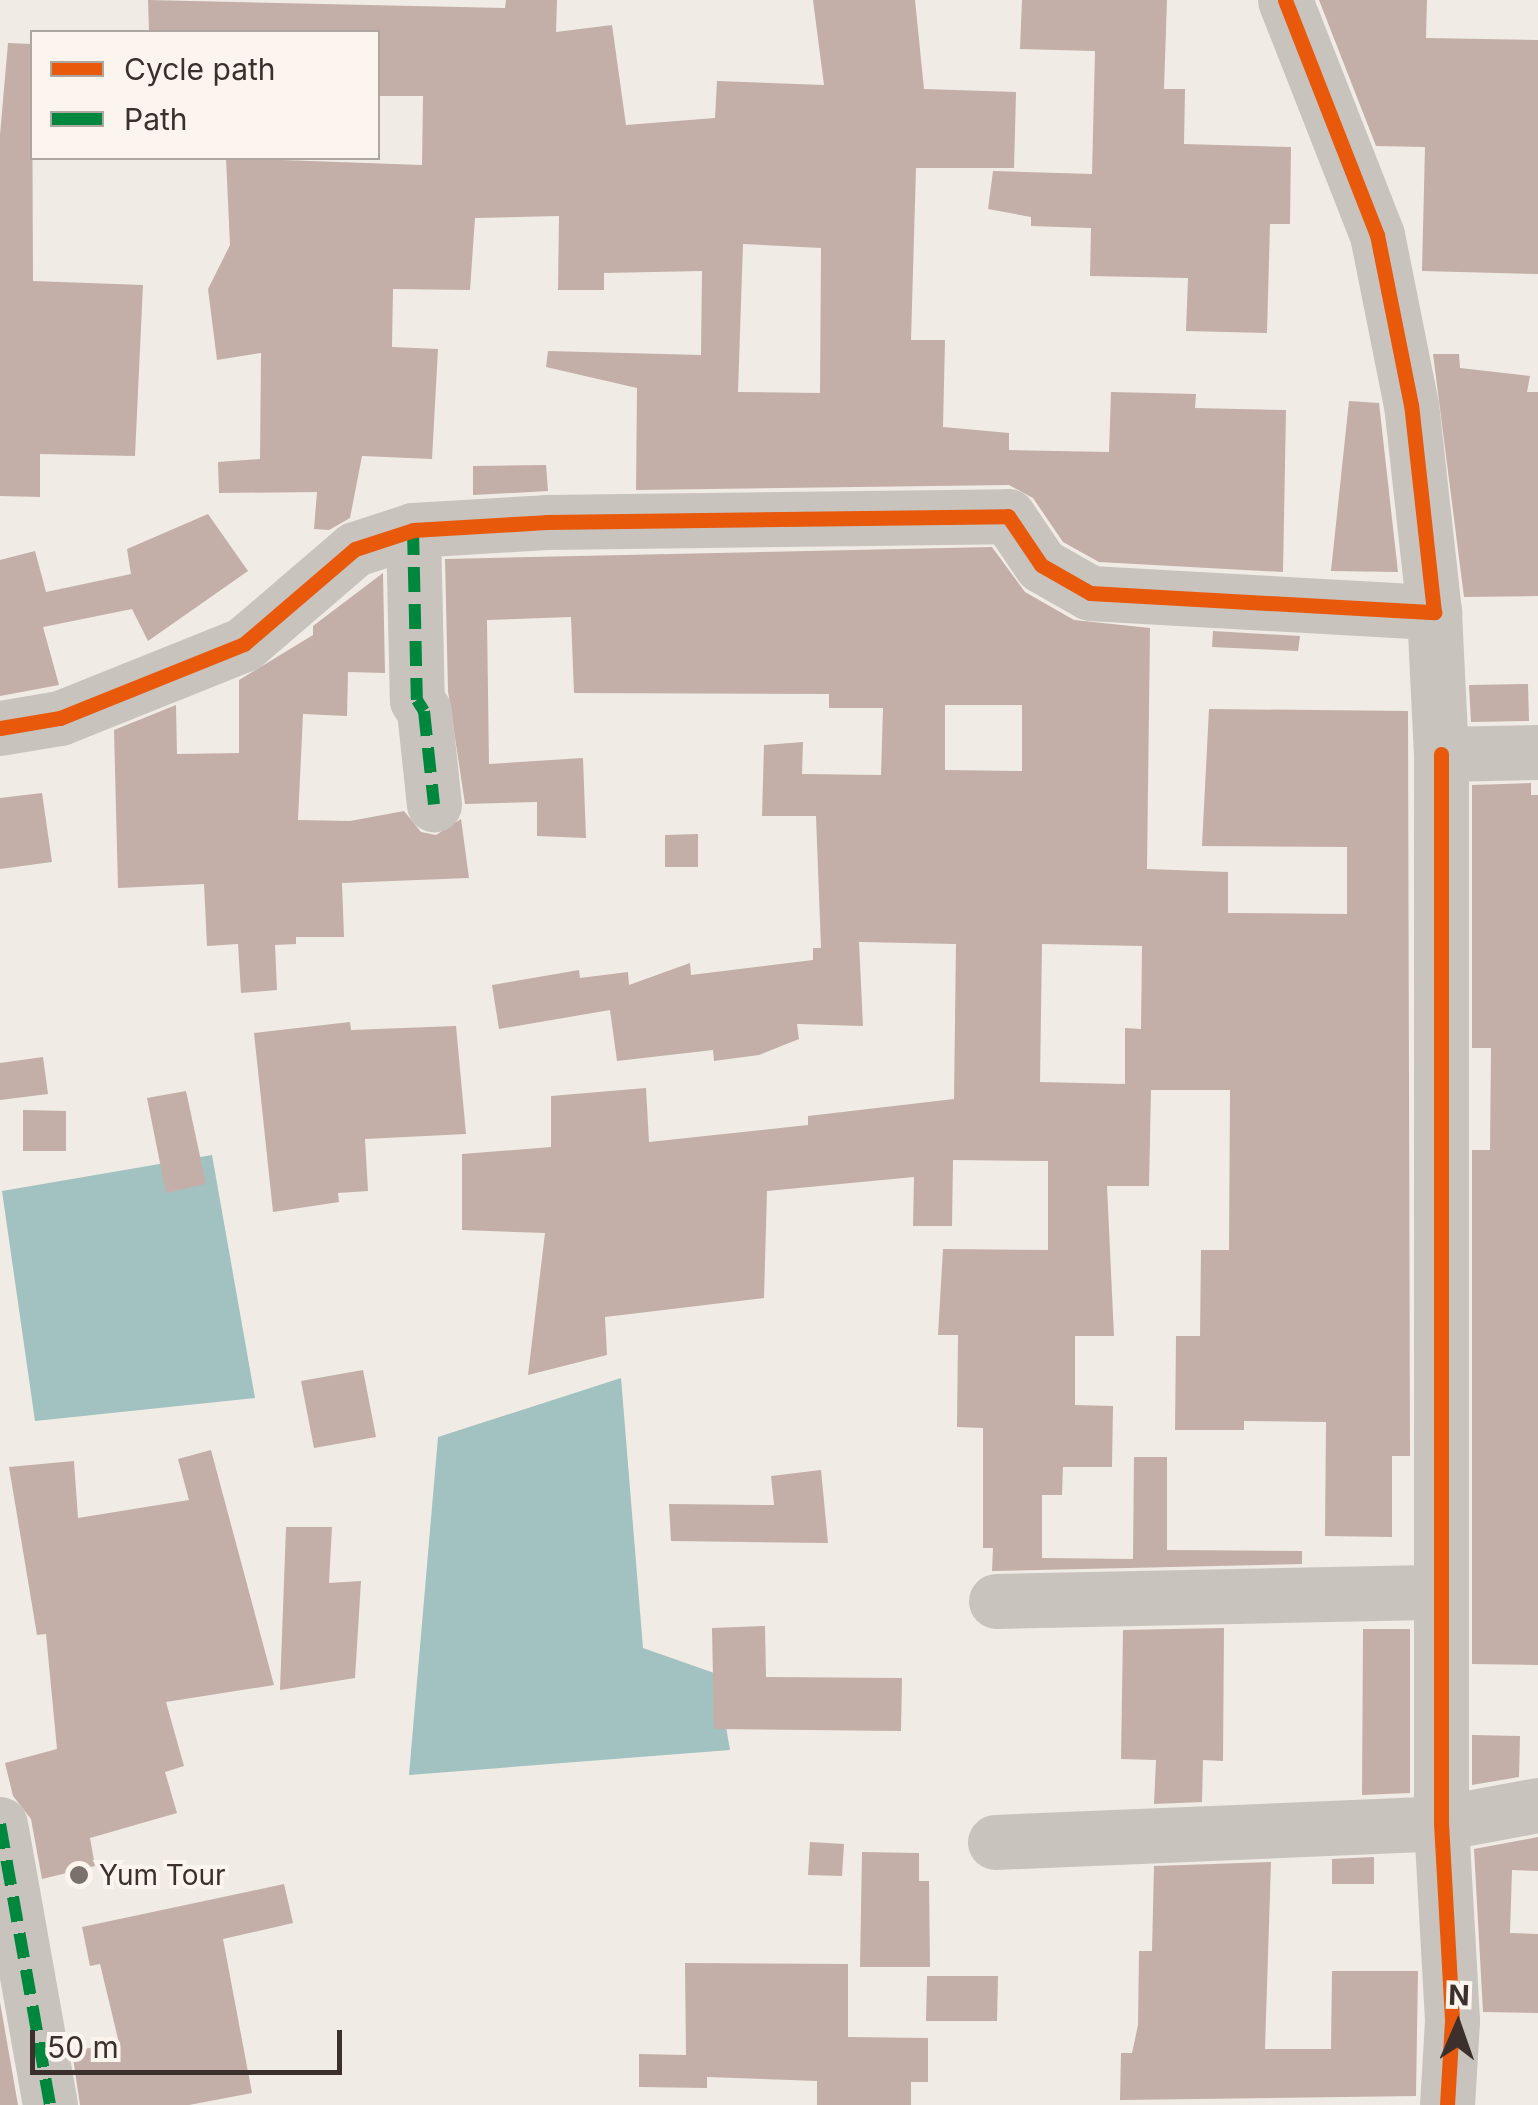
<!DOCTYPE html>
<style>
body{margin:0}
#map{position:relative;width:1538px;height:2105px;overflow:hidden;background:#f0ebe5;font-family:Inter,sans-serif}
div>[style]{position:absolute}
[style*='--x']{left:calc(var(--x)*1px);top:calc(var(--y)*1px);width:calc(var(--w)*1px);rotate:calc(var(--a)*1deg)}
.water>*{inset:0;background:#a1c2c1}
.building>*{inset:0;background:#c3afa7}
.minor>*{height:55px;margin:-27.5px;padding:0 27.5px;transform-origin:27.5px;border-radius:27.5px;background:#c9c3be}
.quiet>*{height:12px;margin-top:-6px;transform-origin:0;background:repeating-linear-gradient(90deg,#00873e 0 25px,transparent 0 37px)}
.cycleway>*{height:15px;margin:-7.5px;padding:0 7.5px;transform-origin:7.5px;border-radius:7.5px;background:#e8590c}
.dots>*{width:28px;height:28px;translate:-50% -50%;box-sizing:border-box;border:5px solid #fbf5ee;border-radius:50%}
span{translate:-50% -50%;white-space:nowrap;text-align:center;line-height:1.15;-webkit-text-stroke:8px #fbf5ee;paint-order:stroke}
.poi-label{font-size:28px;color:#3b302b}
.left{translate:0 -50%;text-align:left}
.legend{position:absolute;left:30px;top:30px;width:350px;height:130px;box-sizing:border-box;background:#fbf5ee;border:2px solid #aea6a0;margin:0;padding:12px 18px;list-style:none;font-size:30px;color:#3b302b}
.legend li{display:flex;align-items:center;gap:20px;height:50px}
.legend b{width:50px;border:2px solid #aea6a0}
.north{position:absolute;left:1408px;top:1975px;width:100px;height:100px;-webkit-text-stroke:8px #fbf5ee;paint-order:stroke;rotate:2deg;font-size:28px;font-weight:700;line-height:40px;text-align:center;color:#3b302b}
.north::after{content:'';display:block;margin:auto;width:35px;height:45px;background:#3b302b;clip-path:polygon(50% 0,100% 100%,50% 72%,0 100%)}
.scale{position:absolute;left:30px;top:2030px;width:312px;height:45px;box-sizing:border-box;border:5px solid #3b302b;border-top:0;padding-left:12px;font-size:30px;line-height:35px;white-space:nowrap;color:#3b302b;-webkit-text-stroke:8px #fbf5ee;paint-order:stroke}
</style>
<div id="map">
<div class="water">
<div style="clip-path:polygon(212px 1155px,255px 1398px,35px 1421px,2px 1191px)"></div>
<div style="clip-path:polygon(621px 1378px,643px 1648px,717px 1674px,730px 1750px,409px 1775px,438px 1437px)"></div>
</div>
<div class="building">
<div style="clip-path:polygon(evenodd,148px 0,505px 8px,506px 0,557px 0,556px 32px,612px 25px,626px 125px,715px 118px,717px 81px,824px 85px,813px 0,915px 0,924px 89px,1016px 92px,1014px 168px,916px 168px,911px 340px,945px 340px,943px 427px,1009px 433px,1009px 450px,1109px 452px,1111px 392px,1196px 394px,1195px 408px,1286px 410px,1283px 572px,1099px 562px,1063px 542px,1033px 498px,1009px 485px,636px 490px,637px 388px,546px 367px,548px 351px,701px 355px,702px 271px,604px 273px,604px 290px,558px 290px,559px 216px,475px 218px,470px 290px,393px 289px,392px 347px,438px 349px,432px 459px,362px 456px,350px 518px,329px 530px,314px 529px,317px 492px,219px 493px,218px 462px,260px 459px,261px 353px,217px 360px,208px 289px,230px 245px,226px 158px,422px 165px,423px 96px,378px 96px,378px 32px,149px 32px,148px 0,743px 244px,821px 248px,820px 393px,738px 392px,743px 244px)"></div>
<div style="clip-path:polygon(1022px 0,1167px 0,1164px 89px,1185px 89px,1184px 144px,1291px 147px,1290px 224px,1270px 224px,1267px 333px,1186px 331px,1188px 278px,1090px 276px,1091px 228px,1031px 226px,1031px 217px,988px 209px,993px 171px,1092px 174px,1095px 51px,1020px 49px)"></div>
<div style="clip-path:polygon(1319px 0,1427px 0,1426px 38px,1538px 40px,1538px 274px,1422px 271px,1425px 147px,1376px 146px)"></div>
<div style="clip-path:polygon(8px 43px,32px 44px,33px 281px,143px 285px,135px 456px,40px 454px,40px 497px,0 496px,0 135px)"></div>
<div style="clip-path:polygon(1433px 354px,1459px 354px,1460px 368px,1530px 376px,1527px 392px,1538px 392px,1538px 596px,1464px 597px)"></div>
<div style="clip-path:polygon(1349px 401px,1379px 403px,1398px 572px,1331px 571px)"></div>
<div style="clip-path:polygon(546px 465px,548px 491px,473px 495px,473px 466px)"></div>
<div style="clip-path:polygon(208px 514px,248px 571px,148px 641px,132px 609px,43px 627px,59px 685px,0 696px,0 560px,35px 551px,46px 592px,131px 574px,127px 549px)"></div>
<div style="clip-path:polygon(evenodd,992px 547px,1025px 592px,1074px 620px,1150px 628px,1147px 869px,1228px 872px,1228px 913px,1347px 914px,1347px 847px,1202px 846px,1209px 709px,1408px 711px,1410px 1456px,1392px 1456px,1392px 1537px,1325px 1536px,1326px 1422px,1244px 1421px,1244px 1430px,1175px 1430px,1176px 1336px,1200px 1336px,1201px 1250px,1229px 1250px,1230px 1090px,1151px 1090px,1149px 1186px,1107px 1186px,1114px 1336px,1075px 1336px,1075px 1405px,1113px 1406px,1112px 1467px,1063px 1467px,1062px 1495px,1042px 1495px,1042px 1558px,1133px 1559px,1134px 1457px,1167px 1457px,1167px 1550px,1302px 1551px,1302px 1564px,992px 1571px,993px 1548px,983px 1548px,983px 1428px,957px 1427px,958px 1335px,938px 1335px,943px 1249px,1048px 1250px,1048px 1161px,953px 1160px,952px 1226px,913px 1226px,914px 1177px,767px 1191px,764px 1298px,605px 1317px,607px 1355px,528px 1375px,545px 1233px,462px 1230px,462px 1154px,551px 1147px,551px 1096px,646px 1088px,649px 1142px,808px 1125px,808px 1116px,954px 1099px,956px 944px,859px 942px,863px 1026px,797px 1024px,799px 1039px,759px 1055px,714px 1061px,713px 1050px,617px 1061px,610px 1010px,499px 1029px,492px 985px,579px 970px,580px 978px,628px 972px,629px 985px,690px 963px,691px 975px,813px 960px,813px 948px,821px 948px,816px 816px,762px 816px,764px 745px,803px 742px,802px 774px,881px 775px,883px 708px,829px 708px,829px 694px,574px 693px,571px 617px,487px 620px,489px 764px,583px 758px,586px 838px,537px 836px,537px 802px,465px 804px,448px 691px,445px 559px,992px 547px,945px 705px,1022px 705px,1022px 771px,945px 770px,945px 705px,992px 547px,1042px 944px,1142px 946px,1141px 1029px,1125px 1028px,1125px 1084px,1040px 1082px,1042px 944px)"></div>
<div style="clip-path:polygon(383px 573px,385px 673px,348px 672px,347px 716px,303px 714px,298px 820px,350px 821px,404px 811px,421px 832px,436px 835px,461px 819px,469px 878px,342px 883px,344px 937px,296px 937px,296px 944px,275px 945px,277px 990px,241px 993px,238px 944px,207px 946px,204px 884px,118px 888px,114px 730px,176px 705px,177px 754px,239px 753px,239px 680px,313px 635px,313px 626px)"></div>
<div style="clip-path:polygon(1213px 631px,1300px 636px,1298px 651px,1212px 647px)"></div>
<div style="clip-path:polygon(1528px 684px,1529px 721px,1471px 722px,1469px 685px)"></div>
<div style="clip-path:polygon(1531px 783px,1531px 795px,1538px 795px,1538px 1665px,1472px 1664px,1472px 1150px,1490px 1150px,1491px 1048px,1472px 1048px,1472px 785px)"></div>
<div style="clip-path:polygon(42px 793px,52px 862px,0 869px,0 798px)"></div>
<div style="clip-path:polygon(698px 834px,698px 867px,665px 867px,665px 835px)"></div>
<div style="clip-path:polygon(350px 1022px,351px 1030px,456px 1026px,466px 1134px,365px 1139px,368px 1191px,338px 1193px,339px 1202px,273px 1212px,254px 1033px)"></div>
<div style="clip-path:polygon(43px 1057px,48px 1094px,0 1100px,0 1063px)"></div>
<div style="clip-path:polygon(186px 1091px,206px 1184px,166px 1193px,147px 1098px)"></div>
<div style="clip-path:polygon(23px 1110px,66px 1111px,66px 1151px,23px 1151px)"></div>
<div style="clip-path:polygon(363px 1370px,376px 1437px,314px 1448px,301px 1381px)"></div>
<div style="clip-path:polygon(211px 1450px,274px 1685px,166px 1702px,184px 1766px,165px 1772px,177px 1813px,90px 1838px,95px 1866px,42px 1879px,31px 1819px,13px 1796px,5px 1763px,57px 1749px,46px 1634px,37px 1635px,9px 1467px,74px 1461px,78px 1518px,189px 1500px,178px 1459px)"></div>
<div style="clip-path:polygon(821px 1470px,828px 1543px,671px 1541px,669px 1504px,774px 1505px,771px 1476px)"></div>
<div style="clip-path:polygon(286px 1527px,332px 1527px,329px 1583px,361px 1581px,355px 1678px,280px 1690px)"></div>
<div style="clip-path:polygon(765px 1626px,766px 1677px,902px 1678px,901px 1731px,714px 1729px,712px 1628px)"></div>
<div style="clip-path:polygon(1224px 1628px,1223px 1761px,1203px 1760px,1202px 1802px,1154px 1804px,1156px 1760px,1121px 1759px,1123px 1630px)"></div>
<div style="clip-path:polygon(1363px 1629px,1410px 1629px,1410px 1793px,1362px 1795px)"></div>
<div style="clip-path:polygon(1472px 1735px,1520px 1736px,1519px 1777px,1472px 1785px)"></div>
<div style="clip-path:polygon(1538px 1837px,1538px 1871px,1512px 1870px,1510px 1933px,1538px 1934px,1538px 2013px,1483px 2012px,1474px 1849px)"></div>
<div style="clip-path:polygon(810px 1842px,844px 1844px,842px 1876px,808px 1875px)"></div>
<div style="clip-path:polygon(862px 1852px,919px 1853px,919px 1881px,929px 1881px,930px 1967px,860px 1967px)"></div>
<div style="clip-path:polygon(1374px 1857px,1374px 1884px,1332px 1884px,1332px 1859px)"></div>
<div style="clip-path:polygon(1271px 1862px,1265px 2049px,1331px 2049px,1332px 1971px,1418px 1971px,1416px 2096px,1120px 2100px,1121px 2053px,1132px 2053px,1138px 2025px,1139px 1951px,1152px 1951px,1154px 1866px)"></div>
<div style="clip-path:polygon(284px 1884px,293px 1923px,223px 1939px,252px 2093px,189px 2105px,80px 2105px,72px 2051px,119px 2043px,100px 1964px,90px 1966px,82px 1927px)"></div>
<div style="clip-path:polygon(685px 1963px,848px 1964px,848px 2037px,928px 2038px,928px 2082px,911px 2082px,911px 2105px,817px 2105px,817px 2081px,707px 2077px,707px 2088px,639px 2087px,639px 2054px,686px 2055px)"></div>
<div style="clip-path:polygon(927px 1976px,998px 1976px,997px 2021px,926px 2021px)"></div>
<div style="clip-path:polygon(0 2002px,18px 2105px,0 2105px)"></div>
</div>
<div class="minor">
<div style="--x:413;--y:530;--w:170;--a:88.7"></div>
<div style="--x:417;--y:700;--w:13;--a:58"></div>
<div style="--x:424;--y:711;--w:94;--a:83.9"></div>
<div style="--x:1434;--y:612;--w:142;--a:87.2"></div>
<div style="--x:1441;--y:754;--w:97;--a:-1.2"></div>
<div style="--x:0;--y:728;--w:61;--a:-9.5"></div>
<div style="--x:60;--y:718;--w:198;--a:-21.9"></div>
<div style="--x:244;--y:644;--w:146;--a:-40.6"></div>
<div style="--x:355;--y:549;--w:61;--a:-18.1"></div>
<div style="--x:413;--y:530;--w:133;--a:-3.4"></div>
<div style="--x:546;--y:522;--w:462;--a:-0.7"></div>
<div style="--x:1008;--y:516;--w:59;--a:56"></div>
<div style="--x:1041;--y:565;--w:56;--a:29.7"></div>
<div style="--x:1090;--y:593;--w:345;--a:3.2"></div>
<div style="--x:1434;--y:612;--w:208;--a:-96.3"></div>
<div style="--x:1411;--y:405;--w:173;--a:-101.3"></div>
<div style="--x:1377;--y:235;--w:252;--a:-111.4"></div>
<div style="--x:1441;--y:754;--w:1069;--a:90"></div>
<div style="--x:1441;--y:1823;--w:198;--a:86.8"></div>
<div style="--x:1452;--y:2021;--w:84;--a:93.4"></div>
<div style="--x:996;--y:1601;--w:444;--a:-1.2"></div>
<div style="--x:0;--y:1824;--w:285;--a:79.9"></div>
<div style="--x:995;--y:1842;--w:446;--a:-2.4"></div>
<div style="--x:1441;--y:1823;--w:99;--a:-10.5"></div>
</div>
<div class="quiet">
<div style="--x:413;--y:530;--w:170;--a:88.7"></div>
<div style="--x:417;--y:700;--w:13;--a:58"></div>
<div style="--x:424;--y:711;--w:94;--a:83.9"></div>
<div style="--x:0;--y:1824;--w:285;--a:79.9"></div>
</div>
<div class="cycleway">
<div style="--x:0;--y:728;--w:61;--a:-9.5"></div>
<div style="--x:60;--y:718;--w:198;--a:-21.9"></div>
<div style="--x:244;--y:644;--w:146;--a:-40.6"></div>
<div style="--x:355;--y:549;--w:61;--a:-18.1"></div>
<div style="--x:413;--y:530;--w:133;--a:-3.4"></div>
<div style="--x:546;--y:522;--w:462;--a:-0.7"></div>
<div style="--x:1008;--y:516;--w:59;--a:56"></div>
<div style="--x:1041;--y:565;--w:56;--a:29.7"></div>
<div style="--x:1090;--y:593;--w:345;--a:3.2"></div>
<div style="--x:1434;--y:612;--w:208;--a:-96.3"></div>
<div style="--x:1411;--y:405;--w:173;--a:-101.3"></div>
<div style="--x:1377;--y:235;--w:252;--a:-111.4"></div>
<div style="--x:1441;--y:754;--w:1069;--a:90"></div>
<div style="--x:1441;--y:1823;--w:198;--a:86.8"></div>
<div style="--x:1452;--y:2021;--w:84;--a:93.4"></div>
</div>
<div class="dots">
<div style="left:79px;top:1875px;background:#7a716c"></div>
</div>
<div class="poi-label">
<span class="left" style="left:99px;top:1875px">Yum Tour</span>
</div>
<ul class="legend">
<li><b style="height:12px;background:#e8590c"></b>Cycle path</li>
<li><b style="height:12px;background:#00873e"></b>Path</li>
</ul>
<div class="north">N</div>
<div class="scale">50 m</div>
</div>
